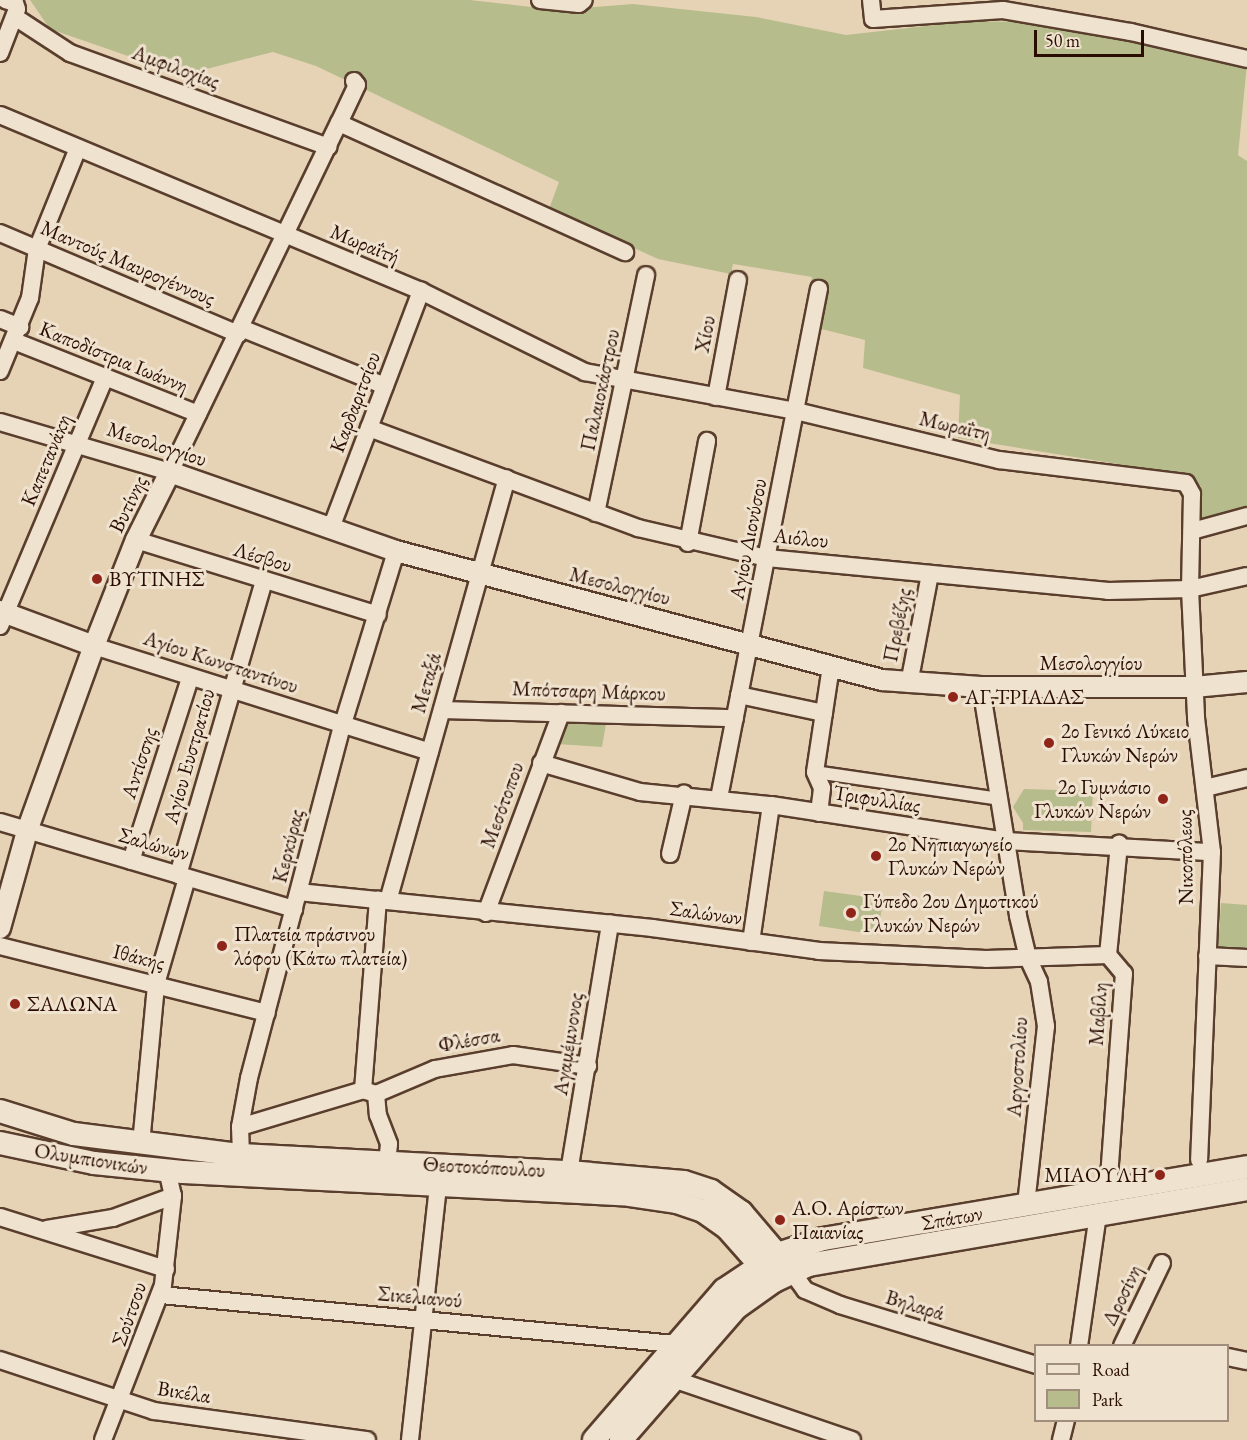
<!DOCTYPE html>
<meta charset="utf-8">
<style>
body{margin:0}
#map{position:relative;width:1247px;height:1440px;overflow:hidden;background:#e6d3b5;font-family:"EB Garamond",serif}
div>[style]{position:absolute}
[style*='--x']{left:calc(var(--x)*1px);top:calc(var(--y)*1px);width:calc(var(--w)*1px);rotate:calc(var(--a)*1deg)}
.green>*{inset:0;background:#b7bc8c}
.roads{filter:drop-shadow(2px 0 #5a3e2d) drop-shadow(-2px 0 #5a3e2d) drop-shadow(0 2px #5a3e2d) drop-shadow(0 -2px #5a3e2d)}
.pedestrian>*{height:12px;margin:-6px;padding:0 6px;transform-origin:6px;border-radius:6px;background:#efe2cf}
.minor>*{height:16px;margin:-8px;padding:0 8px;transform-origin:8px;border-radius:8px;background:#efe2cf}
.tertiary>*{height:20px;margin:-10px;padding:0 10px;transform-origin:10px;border-radius:10px;background:#efe2cf}
.secondary>*{height:22px;margin:-11px;padding:0 11px;transform-origin:11px;border-radius:11px;background:#efe2cf}
.dots>*{width:16px;height:16px;translate:-50% -50%;box-sizing:border-box;border:3px solid #efe2cf;border-radius:50%}
span{translate:-50% -50%;white-space:nowrap;text-align:center;line-height:1.15;-webkit-text-stroke:6px #efe2cf;paint-order:stroke}
.street-label{font-size:21px;color:#2b0d00}
.poi-label{font-size:21px;color:#2b0d00}
.left{translate:0 -50%;text-align:left}
.right{translate:-100% -50%;text-align:right}
.legend{position:absolute;left:1034px;top:1344px;width:195px;height:78px;box-sizing:border-box;background:#efe2cf;border:2px solid #a18d7c;margin:0;padding:8px 10px;list-style:none;font-size:18px;color:#2b0d00}
.legend li{display:flex;align-items:center;gap:12px;height:30px}
.legend b{width:30px;border:2px solid #a18d7c}
.scale{position:absolute;left:1034px;top:30px;width:110px;height:27px;box-sizing:border-box;border:3px solid #2b0d00;border-top:0;padding-left:8px;font-size:18px;line-height:21px;white-space:nowrap;color:#2b0d00;-webkit-text-stroke:4px #efe2cf;paint-order:stroke}
</style>
<div id="map">
<div class="green">
<div style="clip-path:polygon(30px 0,470px 0,557px 10px,633px 4px,756px 17px,846px 35px,970px 21px,1058px 23px,1247px 64px,1238px 155px,1247px 161px,1247px 509px,1202px 520px,1201px 487px,1191px 476px,958px 438px,960px 395px,863px 368px,865px 340px,802px 324px,812px 277px,733px 264px,731px 274px,658px 259px,549px 209px,559px 182px,316px 66px,273px 52px,183px 75px,50px 29px)"></div>
<div style="clip-path:polygon(568px 721px,606px 724px,602px 747px,557px 744px)"></div>
<div style="clip-path:polygon(1024px 789px,1093px 791px,1091px 832px,1023px 830px,1023px 823px,1013px 807px)"></div>
<div style="clip-path:polygon(824px 891px,883px 899px,878px 935px,819px 926px)"></div>
<div style="clip-path:polygon(1221px 903px,1247px 905px,1247px 949px,1218px 947px)"></div>
</div>
<div class="roads">
<div class="pedestrian">
<div style="--x:815;--y:772;--w:187;--a:8.3"></div>
</div>
<div class="minor">
<div style="--x:540;--y:0;--w:39;--a:6"></div>
<div style="--x:579;--y:4;--w:6;--a:-39"></div>
<div style="--x:871;--y:0;--w:19;--a:84"></div>
<div style="--x:873;--y:19;--w:130;--a:-4"></div>
<div style="--x:1003;--y:10;--w:130;--a:9.8"></div>
<div style="--x:1131;--y:32;--w:119;--a:13.1"></div>
<div style="--x:15;--y:17;--w:66;--a:33.2"></div>
<div style="--x:70;--y:53;--w:275;--a:20"></div>
<div style="--x:0;--y:53;--w:47;--a:-68.9"></div>
<div style="--x:17;--y:9;--w:6;--a:-108"></div>
<div style="--x:15;--y:3;--w:10;--a:-163"></div>
<div style="--x:0;--y:115;--w:456;--a:22.7"></div>
<div style="--x:421;--y:291;--w:183;--a:26.3"></div>
<div style="--x:585;--y:372;--w:215;--a:10.5"></div>
<div style="--x:796;--y:411;--w:209;--a:13.6"></div>
<div style="--x:999;--y:460;--w:188;--a:7"></div>
<div style="--x:1186;--y:483;--w:13;--a:61"></div>
<div style="--x:1192;--y:494;--w:95;--a:91.2"></div>
<div style="--x:1190;--y:589;--w:129;--a:87.3"></div>
<div style="--x:1196;--y:718;--w:135;--a:83.2"></div>
<div style="--x:1212;--y:852;--w:308;--a:92.4"></div>
<div style="--x:339;--y:123;--w:314;--a:24.3"></div>
<div style="--x:0;--y:233;--w:259;--a:23"></div>
<div style="--x:0;--y:319;--w:22;--a:22"></div>
<div style="--x:241;--y:328;--w:155;--a:21.9"></div>
<div style="--x:14;--y:341;--w:198;--a:21.6"></div>
<div style="--x:0;--y:371;--w:79;--a:-67.7"></div>
<div style="--x:30;--y:298;--w:49;--a:-81.9"></div>
<div style="--x:37;--y:249;--w:109;--a:-67.9"></div>
<div style="--x:716;--y:397;--w:119;--a:-79.4"></div>
<div style="--x:0;--y:422;--w:177;--a:16.4"></div>
<div style="--x:170;--y:472;--w:388;--a:-64.2"></div>
<div style="--x:339;--y:123;--w:42;--a:-64.7"></div>
<div style="--x:357;--y:85;--w:5;--a:-127"></div>
<div style="--x:369;--y:428;--w:287;--a:20.4"></div>
<div style="--x:638;--y:528;--w:132;--a:13.1"></div>
<div style="--x:767;--y:558;--w:343;--a:5.5"></div>
<div style="--x:1108;--y:591;--w:82;--a:-1.4"></div>
<div style="--x:1190;--y:589;--w:58;--a:-12.8"></div>
<div style="--x:596;--y:513;--w:243;--a:-78.1"></div>
<div style="--x:331;--y:528;--w:254;--a:-69.2"></div>
<div style="--x:1192;--y:531;--w:57;--a:-15.3"></div>
<div style="--x:136;--y:540;--w:253;--a:17.2"></div>
<div style="--x:688;--y:543;--w:104;--a:-79.4"></div>
<div style="--x:0;--y:626;--w:270;--a:-67.1"></div>
<div style="--x:94;--y:646;--w:352;--a:17.5"></div>
<div style="--x:909;--y:684;--w:112;--a:-79.2"></div>
<div style="--x:981;--y:687;--w:232;--a:80.8"></div>
<div style="--x:1018;--y:916;--w:43;--a:76.6"></div>
<div style="--x:1028;--y:958;--w:26;--a:65"></div>
<div style="--x:1039;--y:982;--w:45;--a:81"></div>
<div style="--x:1046;--y:1026;--w:180;--a:96.4"></div>
<div style="--x:739;--y:695;--w:87;--a:12"></div>
<div style="--x:442;--y:710;--w:293;--a:1.6"></div>
<div style="--x:541;--y:763;--w:103;--a:16.3"></div>
<div style="--x:640;--y:792;--w:132;--a:5.7"></div>
<div style="--x:771;--y:805;--w:238;--a:8.7"></div>
<div style="--x:1006;--y:841;--w:206;--a:3.1"></div>
<div style="--x:1205;--y:788;--w:43;--a:-13.4"></div>
<div style="--x:719;--y:798;--w:519;--a:-78.89"></div>
<div style="--x:819;--y:813;--w:25;--a:-83"></div>
<div style="--x:822;--y:788;--w:17;--a:-114"></div>
<div style="--x:815;--y:772;--w:107;--a:-81.4"></div>
<div style="--x:0;--y:822;--w:307;--a:16.5"></div>
<div style="--x:670;--y:854;--w:62;--a:-76.9"></div>
<div style="--x:131;--y:861;--w:192;--a:-72.1"></div>
<div style="--x:178;--y:875;--w:306;--a:-73.7"></div>
<div style="--x:299;--y:892;--w:355;--a:5.8"></div>
<div style="--x:652;--y:928;--w:169;--a:7.8"></div>
<div style="--x:819;--y:951;--w:167;--a:2.7"></div>
<div style="--x:986;--y:959;--w:122;--a:-1.9"></div>
<div style="--x:388;--y:901;--w:439;--a:-74.3"></div>
<div style="--x:486;--y:913;--w:214;--a:-69.4"></div>
<div style="--x:751;--y:942;--w:138;--a:-81.7"></div>
<div style="--x:0;--y:946;--w:275;--a:14.1"></div>
<div style="--x:1207;--y:956;--w:40;--a:2.9"></div>
<div style="--x:363;--y:1090;--w:14;--a:17"></div>
<div style="--x:376;--y:1094;--w:64;--a:-23"></div>
<div style="--x:435;--y:1069;--w:79;--a:-10.2"></div>
<div style="--x:513;--y:1055;--w:76;--a:8.3"></div>
<div style="--x:376;--y:1094;--w:21;--a:85"></div>
<div style="--x:378;--y:1115;--w:31;--a:69"></div>
<div style="--x:389;--y:1144;--w:19;--a:96"></div>
<div style="--x:240;--y:1127;--w:128;--a:-16.7"></div>
<div style="--x:363;--y:1090;--w:191;--a:-85.5"></div>
<div style="--x:141;--y:1144;--w:161;--a:-84.6"></div>
<div style="--x:156;--y:984;--w:110;--a:-73.7"></div>
<div style="--x:241;--y:1155;--w:28;--a:-92"></div>
<div style="--x:240;--y:1127;--w:50;--a:-79.6"></div>
<div style="--x:249;--y:1078;--w:363;--a:-75.2"></div>
<div style="--x:342;--y:727;--w:184;--a:-72.9"></div>
<div style="--x:569;--y:1172;--w:252;--a:-80.6"></div>
<div style="--x:1108;--y:1191;--w:218;--a:-85.8"></div>
<div style="--x:1124;--y:974;--w:25;--a:-130"></div>
<div style="--x:1108;--y:955;--w:112;--a:-84.3"></div>
<div style="--x:0;--y:1217;--w:174;--a:17.4"></div>
<div style="--x:47;--y:1229;--w:67;--a:-9.5"></div>
<div style="--x:113;--y:1218;--w:64;--a:-20.1"></div>
<div style="--x:792;--y:1272;--w:22;--a:54"></div>
<div style="--x:805;--y:1290;--w:38;--a:23"></div>
<div style="--x:840;--y:1305;--w:205;--a:17"></div>
<div style="--x:161;--y:1295;--w:516;--a:5.45"></div>
<div style="--x:1079;--y:1346;--w:133;--a:-81.8"></div>
<div style="--x:1122;--y:1346;--w:92;--a:-64.3"></div>
<div style="--x:1228;--y:1357;--w:19;--a:12"></div>
<div style="--x:0;--y:1360;--w:162;--a:18.3"></div>
<div style="--x:154;--y:1411;--w:215;--a:7.8"></div>
<div style="--x:673;--y:1379;--w:189;--a:18.8"></div>
<div style="--x:103;--y:1440;--w:166;--a:-68.8"></div>
<div style="--x:163;--y:1285;--w:90;--a:-83.6"></div>
<div style="--x:173;--y:1196;--w:26;--a:-103"></div>
<div style="--x:410;--y:1440;--w:257;--a:-83.7"></div>
<div style="--x:1061;--y:1440;--w:21;--a:-76"></div>
</div>
<div class="tertiary">
<div style="--x:0;--y:611;--w:100;--a:20.4"></div>
<div style="--x:0;--y:928;--w:101;--a:-74.4"></div>
<div style="--x:27;--y:831;--w:197;--a:-70.1"></div>
<div style="--x:94;--y:646;--w:114;--a:-68.4"></div>
<div style="--x:136;--y:540;--w:76;--a:-63.4"></div>
<div style="--x:170;--y:472;--w:239;--a:19.3"></div>
<div style="--x:396;--y:551;--w:503;--a:14.87"></div>
<div style="--x:882;--y:680;--w:99;--a:4"></div>
<div style="--x:981;--y:687;--w:213;--a:0"></div>
<div style="--x:1194;--y:687;--w:53;--a:-5.4"></div>
</div>
<div class="secondary">
<div style="--x:0;--y:1111;--w:77;--a:17.3"></div>
<div style="--x:74;--y:1134;--w:168;--a:7.2"></div>
<div style="--x:241;--y:1155;--w:328;--a:3"></div>
<div style="--x:569;--y:1172;--w:115;--a:5"></div>
<div style="--x:684;--y:1182;--w:28;--a:18"></div>
<div style="--x:711;--y:1191;--w:37;--a:35"></div>
<div style="--x:741;--y:1212;--w:79;--a:49.6"></div>
<div style="--x:0;--y:1143;--w:96;--a:12"></div>
<div style="--x:94;--y:1163;--w:89;--a:5.8"></div>
<div style="--x:183;--y:1172;--w:448;--a:2.9"></div>
<div style="--x:630;--y:1195;--w:48;--a:8.5"></div>
<div style="--x:677;--y:1202;--w:28;--a:19"></div>
<div style="--x:703;--y:1211;--w:29;--a:35"></div>
<div style="--x:727;--y:1228;--w:71;--a:48.4"></div>
<div style="--x:594;--y:1440;--w:198;--a:-49.1"></div>
<div style="--x:724;--y:1290;--w:65;--a:-33.7"></div>
<div style="--x:778;--y:1254;--w:47;--a:-18.4"></div>
<div style="--x:823;--y:1239;--w:430;--a:-9.6"></div>
<div style="--x:621;--y:1440;--w:175;--a:-48.9"></div>
<div style="--x:736;--y:1308;--w:47;--a:-35.4"></div>
<div style="--x:774;--y:1281;--w:38;--a:-25"></div>
<div style="--x:808;--y:1265;--w:446;--a:-9.8"></div>
</div>
</div>
<div class="dots">
<div style="left:97px;top:579px;background:#8f2418"></div>
<div style="left:953px;top:697px;background:#8f2418"></div>
<div style="left:1049px;top:743px;background:#8f2418"></div>
<div style="left:1163px;top:799px;background:#8f2418"></div>
<div style="left:876px;top:856px;background:#8f2418"></div>
<div style="left:851px;top:913px;background:#8f2418"></div>
<div style="left:222px;top:946px;background:#8f2418"></div>
<div style="left:15px;top:1004px;background:#8f2418"></div>
<div style="left:1160px;top:1175px;background:#8f2418"></div>
<div style="left:780px;top:1220px;background:#8f2418"></div>
</div>
<div class="street-label">
<span style="left:176px;top:67px;rotate:20deg">Αμφιλοχίας</span>
<span style="left:365px;top:244px;rotate:22deg">Μωραΐτή</span>
<span style="left:128px;top:263px;rotate:23deg">Μαντούς Μαυρογέννους</span>
<span style="left:705px;top:334px;rotate:-79deg">Χίου</span>
<span style="left:114px;top:357px;rotate:22deg">Καποδίστρια Ιωάννη</span>
<span style="left:600px;top:390px;rotate:-78deg">Παλαιοκάστρου</span>
<span style="left:355px;top:402px;rotate:-69deg">Καρδαριτσίου</span>
<span style="left:955px;top:426px;rotate:13deg">Μωραΐτη</span>
<span style="left:157px;top:444px;rotate:18deg">Μεσολογγίου</span>
<span style="left:46px;top:460px;rotate:-67deg">Καπετανάκη</span>
<span style="left:128px;top:504px;rotate:-64deg">Βυτίνης</span>
<span style="left:801px;top:538px;rotate:6deg">Αιόλου</span>
<span style="left:748px;top:539px;rotate:-79deg">Αγίου Διονύσου</span>
<span style="left:263px;top:557px;rotate:17deg">Λέσβου</span>
<span style="left:620px;top:586px;rotate:14deg">Μεσολογγίου</span>
<span style="left:897px;top:625px;rotate:-79deg">Πρεβέζης</span>
<span style="left:221px;top:662px;rotate:18deg">Αγίου Κωνσταντίνου</span>
<span style="left:1091px;top:663px">Μεσολογγίου</span>
<span style="left:426px;top:683px;rotate:-74deg">Μεταξά</span>
<span style="left:589px;top:691px;rotate:2deg">Μπότσαρη Μάρκου</span>
<span style="left:189px;top:756px;rotate:-74deg">Αγίου Ευστρατίου</span>
<span style="left:139px;top:763px;rotate:-72deg">Αντίσσης</span>
<span style="left:877px;top:799px;rotate:9deg">Τριφυλλίας</span>
<span style="left:502px;top:805px;rotate:-70deg">Μεσότοπου</span>
<span style="left:154px;top:844px;rotate:16deg">Σαλώνων</span>
<span style="left:288px;top:846px;rotate:-76deg">Κερκύρας</span>
<span style="left:1185px;top:857px;rotate:-91deg">Νικοπόλεως</span>
<span style="left:706px;top:913px;rotate:8deg">Σαλώνων</span>
<span style="left:139px;top:957px;rotate:14deg">Ιθάκης</span>
<span style="left:1098px;top:1014px;rotate:-86deg">Μαβίλη</span>
<span style="left:469px;top:1040px;rotate:-10deg">Φλέσσα</span>
<span style="left:568px;top:1044px;rotate:-81deg">Αγαμέμνονος</span>
<span style="left:1017px;top:1067px;rotate:-86deg">Αργοστολίου</span>
<span style="left:91px;top:1159px;rotate:9deg">Ολυμπιονικών</span>
<span style="left:484px;top:1167px;rotate:3deg">Θεοτοκόπουλου</span>
<span style="left:952px;top:1218px;rotate:-10deg">Σπάτων</span>
<span style="left:1122px;top:1295px;rotate:-64deg">Δροσίνη</span>
<span style="left:420px;top:1297px;rotate:5deg">Σικελιανού</span>
<span style="left:915px;top:1305px;rotate:17deg">Βηλαρά</span>
<span style="left:129px;top:1314px;rotate:-71deg">Σούτσου</span>
<span style="left:184px;top:1392px;rotate:9deg">Βικέλα</span>
</div>
<div class="poi-label">
<span class="left" style="left:109px;top:579px">ΒΥΤΙΝΗΣ</span>
<span class="left" style="left:965px;top:697px">ΑΓ.ΤΡΙΑΔΑΣ</span>
<span class="left" style="left:1061px;top:743px">2ο Γενικό Λύκειο<br>Γλυκών Νερών</span>
<span class="right" style="left:1151px;top:799px">2ο Γυμνάσιο<br>Γλυκών Νερών</span>
<span class="left" style="left:888px;top:856px">2ο Νηπιαγωγείο<br>Γλυκών Νερών</span>
<span class="left" style="left:863px;top:913px">Γύπεδο 2ου Δημοτικού<br>Γλυκών Νερών</span>
<span class="left" style="left:234px;top:946px">Πλατεία πράσινου<br>λόφου (Κάτω πλατεία)</span>
<span class="left" style="left:27px;top:1004px">ΣΑΛΩΝΑ</span>
<span class="right" style="left:1148px;top:1175px">ΜΙΑΟΥΛΗ</span>
<span class="left" style="left:792px;top:1220px">Α.Ο. Αρίστων<br>Παιανίας</span>
</div>
<ul class="legend">
<li><b style="height:8px;background:#efe2cf"></b>Road</li>
<li><b style="height:16px;background:#b7bc8c"></b>Park</li>
</ul>
<div class="scale">50 m</div>
</div>
